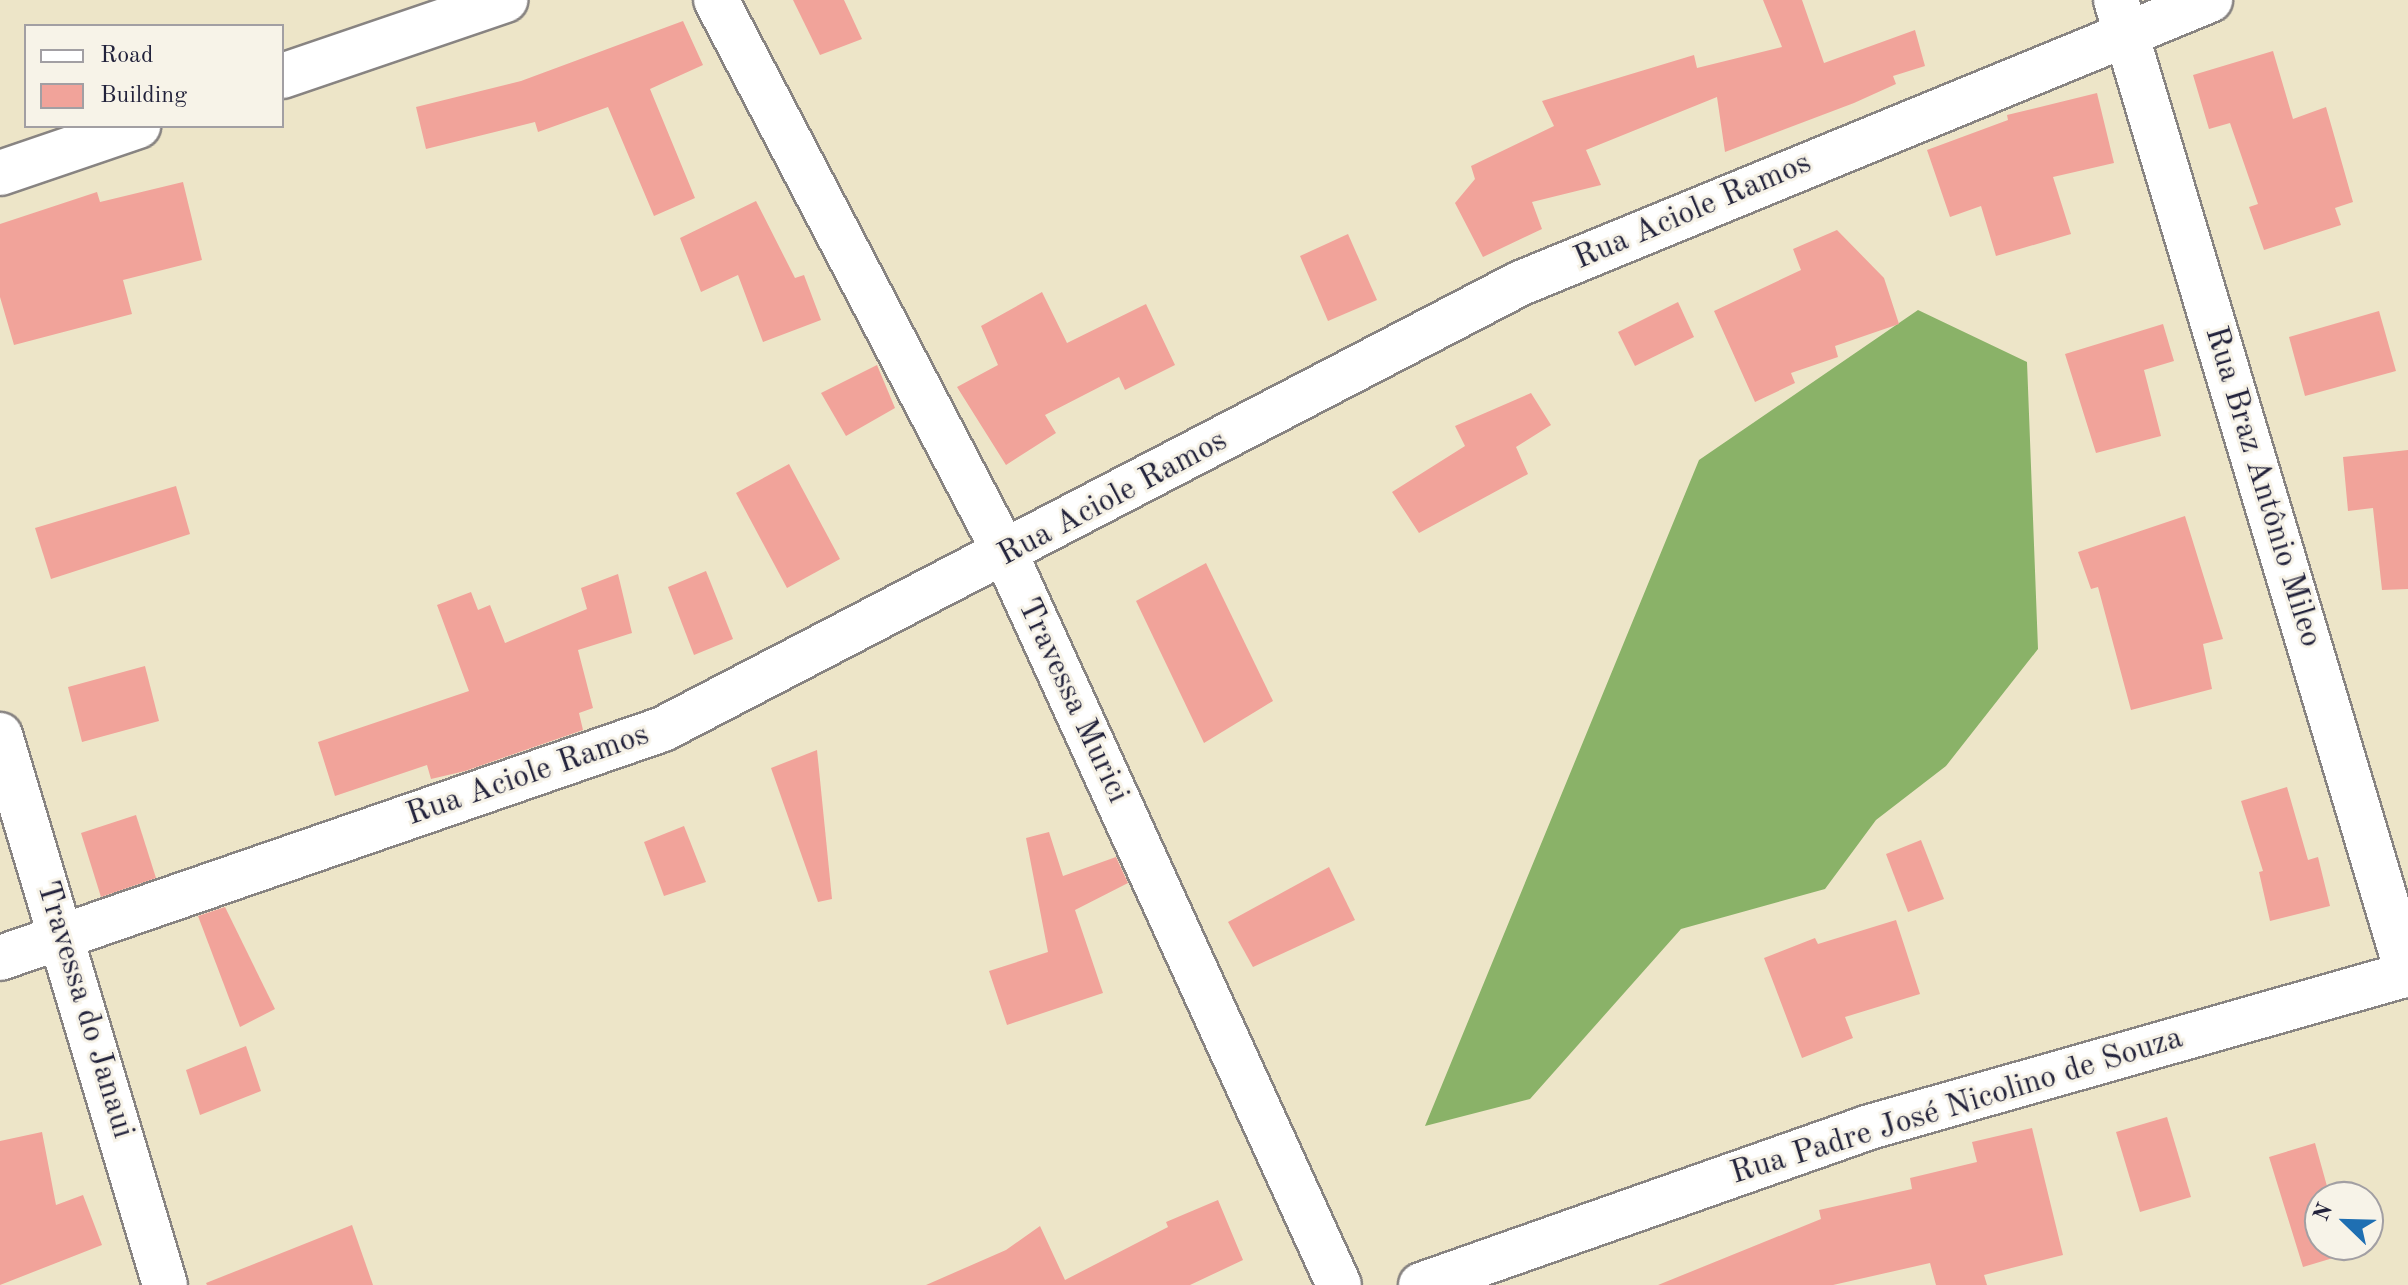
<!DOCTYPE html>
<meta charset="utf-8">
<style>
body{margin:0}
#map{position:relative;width:2408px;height:1285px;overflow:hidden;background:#ede5c8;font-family:"Old Standard TT",serif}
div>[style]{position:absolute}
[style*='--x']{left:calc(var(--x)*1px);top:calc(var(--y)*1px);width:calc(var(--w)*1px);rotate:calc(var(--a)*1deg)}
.forest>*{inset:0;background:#8ab268}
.building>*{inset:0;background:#f1a39a}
.roads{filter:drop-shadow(2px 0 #888482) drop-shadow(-2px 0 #888482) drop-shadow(0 2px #888482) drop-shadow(0 -2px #888482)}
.minor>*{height:44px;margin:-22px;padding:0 22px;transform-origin:22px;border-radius:22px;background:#fff}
span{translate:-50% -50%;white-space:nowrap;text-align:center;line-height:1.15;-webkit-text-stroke:6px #f7f3e8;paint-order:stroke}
.street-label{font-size:32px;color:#22223b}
.legend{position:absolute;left:24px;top:24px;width:260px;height:104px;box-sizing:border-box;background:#f7f3e8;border:2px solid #a29fa3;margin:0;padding:10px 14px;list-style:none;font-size:24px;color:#22223b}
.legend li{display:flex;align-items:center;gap:16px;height:40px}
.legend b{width:40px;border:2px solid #a29fa3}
.north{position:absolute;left:2304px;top:1181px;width:80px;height:80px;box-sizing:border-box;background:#f7f3e8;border:2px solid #a29fa3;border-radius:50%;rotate:293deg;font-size:22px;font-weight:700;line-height:32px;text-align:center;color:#22223b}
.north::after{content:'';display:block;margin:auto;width:28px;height:36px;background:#1f6fb2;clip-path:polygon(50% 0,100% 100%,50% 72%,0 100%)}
</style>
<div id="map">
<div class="forest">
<div style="clip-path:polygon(1918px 310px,2027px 362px,2038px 649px,1946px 766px,1876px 820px,1825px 889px,1681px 929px,1530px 1099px,1425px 1126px,1699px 460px)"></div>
</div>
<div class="building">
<div style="clip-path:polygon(793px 0,844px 0,862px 39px,820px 55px)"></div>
<div style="clip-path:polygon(1763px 0,1802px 0,1824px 63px,1915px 30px,1925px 66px,1893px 76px,1896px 84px,1854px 103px,1725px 152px,1717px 97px,1586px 150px,1601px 185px,1532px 202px,1542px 229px,1483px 257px,1455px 203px,1475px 179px,1471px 166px,1554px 126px,1542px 101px,1694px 55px,1697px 68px,1782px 47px)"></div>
<div style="clip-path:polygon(683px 21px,703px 65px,650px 89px,695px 198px,654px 216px,608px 107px,538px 132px,535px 122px,426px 149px,416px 107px,521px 81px)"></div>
<div style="clip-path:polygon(2273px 51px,2293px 119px,2326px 107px,2353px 202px,2335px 208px,2341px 225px,2264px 250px,2249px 207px,2258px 204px,2230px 123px,2209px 129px,2193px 75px)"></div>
<div style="clip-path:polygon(2097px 93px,2114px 163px,2053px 177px,2071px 234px,1996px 256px,1981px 206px,1950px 217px,1927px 150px,2008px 120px,2007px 115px)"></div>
<div style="clip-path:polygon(183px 182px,202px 260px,123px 280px,132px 314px,14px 345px,0 297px,0 224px,97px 192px,100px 202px)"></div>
<div style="clip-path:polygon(756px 201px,795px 278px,804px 275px,821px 320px,763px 342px,738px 275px,701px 292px,680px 238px)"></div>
<div style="clip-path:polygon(1837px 230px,1884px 278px,1899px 324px,1835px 346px,1838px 357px,1791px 373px,1795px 383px,1755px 402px,1714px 311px,1801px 270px,1793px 249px)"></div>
<div style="clip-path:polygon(1348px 234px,1377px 300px,1328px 321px,1300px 256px)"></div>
<div style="clip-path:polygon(1042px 292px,1067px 343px,1146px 304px,1175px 365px,1125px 390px,1119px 377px,1045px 415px,1056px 433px,1006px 465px,957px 387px,998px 365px,981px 326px)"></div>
<div style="clip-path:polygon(1678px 302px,1694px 337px,1635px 366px,1618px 332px)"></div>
<div style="clip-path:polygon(2379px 311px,2396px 371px,2305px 396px,2289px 337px)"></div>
<div style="clip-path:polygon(2163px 324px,2174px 361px,2144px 370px,2161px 436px,2096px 453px,2065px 354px)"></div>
<div style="clip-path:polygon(877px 365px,895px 408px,846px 436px,821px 393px)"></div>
<div style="clip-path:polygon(1531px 393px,1551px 425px,1516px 447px,1528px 474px,1419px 533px,1392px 492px,1465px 446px,1455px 426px)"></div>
<div style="clip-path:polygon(2408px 450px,2408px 589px,2382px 590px,2373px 508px,2348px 511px,2343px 457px)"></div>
<div style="clip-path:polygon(789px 464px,840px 559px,787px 588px,736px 493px)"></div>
<div style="clip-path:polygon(176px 486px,190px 534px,51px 579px,35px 528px)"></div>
<div style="clip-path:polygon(2185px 516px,2223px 639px,2203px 644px,2212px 689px,2131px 710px,2098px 587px,2091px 589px,2078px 552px)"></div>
<div style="clip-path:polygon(1206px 563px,1273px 701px,1204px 743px,1136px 601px)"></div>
<div style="clip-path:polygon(706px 571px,733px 639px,694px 655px,668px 587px)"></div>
<div style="clip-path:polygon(618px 574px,632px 633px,578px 650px,593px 708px,579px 713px,583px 730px,465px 771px,431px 779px,427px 765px,335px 796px,318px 742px,469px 691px,437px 605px,471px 592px,478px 610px,490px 605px,505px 643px,587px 609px,581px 588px)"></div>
<div style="clip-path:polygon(145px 666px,159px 721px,82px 742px,68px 687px)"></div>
<div style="clip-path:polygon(817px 750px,832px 899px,818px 902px,771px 768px)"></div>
<div style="clip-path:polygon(2287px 787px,2308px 860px,2318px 857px,2330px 906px,2270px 921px,2259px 872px,2263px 871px,2241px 801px)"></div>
<div style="clip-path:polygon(136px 815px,156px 878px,101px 897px,81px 833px)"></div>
<div style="clip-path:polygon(684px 826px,706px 882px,664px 896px,644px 842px)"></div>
<div style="clip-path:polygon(1049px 832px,1063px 876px,1116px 857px,1128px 883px,1075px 910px,1103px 993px,1007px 1025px,989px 971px,1048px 952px,1026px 838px)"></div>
<div style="clip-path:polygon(1921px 840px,1944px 899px,1908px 912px,1886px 854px)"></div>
<div style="clip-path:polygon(1329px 867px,1355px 920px,1253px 967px,1228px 922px)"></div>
<div style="clip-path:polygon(225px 907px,275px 1009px,240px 1027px,198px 916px)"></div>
<div style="clip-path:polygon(1896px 920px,1920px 994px,1845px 1017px,1853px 1038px,1802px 1058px,1764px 958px,1815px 938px,1818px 944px)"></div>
<div style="clip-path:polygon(246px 1046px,261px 1091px,200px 1115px,186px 1070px)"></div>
<div style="clip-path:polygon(2167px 1117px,2191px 1197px,2140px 1212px,2116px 1132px)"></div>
<div style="clip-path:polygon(2032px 1128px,2063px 1255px,1984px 1275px,1987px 1285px,1936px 1285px,1930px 1263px,1833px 1285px,1658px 1285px,1821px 1219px,1819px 1210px,1912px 1189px,1910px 1178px,1977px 1162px,1972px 1142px)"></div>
<div style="clip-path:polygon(42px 1132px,56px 1205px,83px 1195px,102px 1245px,0 1285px,0 1141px)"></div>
<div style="clip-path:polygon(2315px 1143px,2330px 1197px,2320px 1197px,2320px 1245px,2343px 1245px,2343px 1255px,2303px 1267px,2269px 1157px)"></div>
<div style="clip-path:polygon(1218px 1200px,1243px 1260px,1190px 1285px,926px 1285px,1006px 1250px,1040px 1226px,1065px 1280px,1168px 1227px,1166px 1222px)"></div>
<div style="clip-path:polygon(352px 1225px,373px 1285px,207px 1285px,206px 1283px)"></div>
</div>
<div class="roads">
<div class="minor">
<div style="--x:716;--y:0;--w:626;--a:62.41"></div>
<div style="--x:1006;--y:555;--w:802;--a:65.48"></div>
<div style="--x:2116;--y:0;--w:1018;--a:73.33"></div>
<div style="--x:282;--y:76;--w:236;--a:-18.8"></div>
<div style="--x:0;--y:173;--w:146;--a:-18.8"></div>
<div style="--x:0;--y:735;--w:574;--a:73.3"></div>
<div style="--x:0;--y:958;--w:701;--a:-19.05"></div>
<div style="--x:663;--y:729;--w:967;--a:-27.47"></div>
<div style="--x:1521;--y:283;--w:745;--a:-22.33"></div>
<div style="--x:1421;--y:1285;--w:472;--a:-19.4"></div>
<div style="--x:1866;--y:1128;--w:563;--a:-15.86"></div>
</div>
</div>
<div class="street-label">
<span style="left:1693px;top:212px;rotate:-23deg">Rua Aciole Ramos</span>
<span style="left:2262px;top:487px;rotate:73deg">Rua Braz Antônio Mileo</span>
<span style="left:1113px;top:499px;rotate:-28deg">Rua Aciole Ramos</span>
<span style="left:1072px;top:701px;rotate:65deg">Travessa Murici</span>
<span style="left:528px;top:776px;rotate:-19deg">Rua Aciole Ramos</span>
<span style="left:84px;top:1010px;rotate:73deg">Travessa do Janaui</span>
<span style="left:1957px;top:1107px;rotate:-17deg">Rua Padre José Nicolino de Souza</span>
</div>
<ul class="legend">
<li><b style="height:10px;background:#fff"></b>Road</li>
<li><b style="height:22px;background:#f1a39a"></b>Building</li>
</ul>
<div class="north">N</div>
</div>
